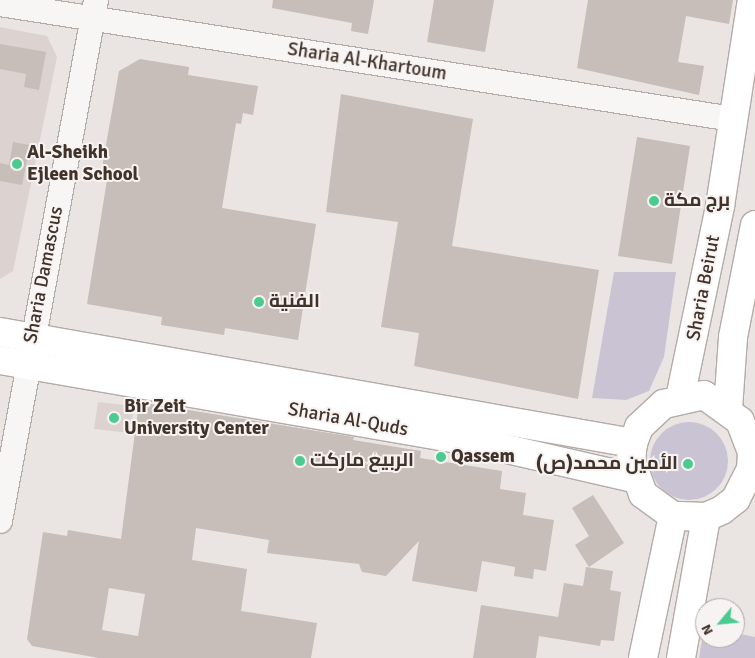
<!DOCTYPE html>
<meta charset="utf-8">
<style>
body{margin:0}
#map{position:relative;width:755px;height:658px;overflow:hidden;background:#eae4e2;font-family:Signika,Cairo,sans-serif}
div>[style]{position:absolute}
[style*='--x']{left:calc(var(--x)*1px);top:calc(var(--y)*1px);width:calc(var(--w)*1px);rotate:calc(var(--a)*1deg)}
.built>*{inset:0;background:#dcd3d0}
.green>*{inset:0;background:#cac3d4}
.round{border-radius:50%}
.building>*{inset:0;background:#c7bdb9}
.roads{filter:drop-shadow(1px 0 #b4aba7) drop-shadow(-1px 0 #b4aba7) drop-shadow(0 1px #b4aba7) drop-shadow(0 -1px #b4aba7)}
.street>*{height:24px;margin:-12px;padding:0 12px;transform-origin:12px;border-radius:12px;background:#f8f6f5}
.secondary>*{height:28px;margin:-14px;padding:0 14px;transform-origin:14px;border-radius:14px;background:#fff}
.dots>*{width:14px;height:14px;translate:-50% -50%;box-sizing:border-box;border:2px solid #f7f3f2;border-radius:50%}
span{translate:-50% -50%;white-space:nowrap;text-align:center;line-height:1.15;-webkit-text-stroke:4px #f7f3f2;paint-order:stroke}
.street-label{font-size:19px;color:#41322a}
.poi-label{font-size:19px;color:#41322a;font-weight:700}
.left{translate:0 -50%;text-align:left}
.right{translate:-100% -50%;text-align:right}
.north{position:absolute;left:695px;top:598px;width:50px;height:50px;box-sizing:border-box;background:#f7f3f2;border:1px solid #aea6a2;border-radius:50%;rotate:242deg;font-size:14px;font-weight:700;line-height:20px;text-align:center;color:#41322a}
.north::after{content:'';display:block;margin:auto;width:18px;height:22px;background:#4bcb90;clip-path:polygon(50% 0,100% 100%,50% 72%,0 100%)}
</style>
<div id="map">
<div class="built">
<div style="clip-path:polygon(0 27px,47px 36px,57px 57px,13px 271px,0 279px)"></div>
<div style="clip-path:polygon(98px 402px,134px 406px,130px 433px,94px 429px)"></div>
</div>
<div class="green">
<div style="clip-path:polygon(614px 272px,676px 272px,664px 357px,649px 391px,626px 400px,592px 398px)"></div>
<div class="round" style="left:650px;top:422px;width:78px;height:78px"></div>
<div style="clip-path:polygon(704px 627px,705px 638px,735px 638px,735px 633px,755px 637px,755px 658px,699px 658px)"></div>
</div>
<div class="building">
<div style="clip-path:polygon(273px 0,374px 0,368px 34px,351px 31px,352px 23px,272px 8px)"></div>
<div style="clip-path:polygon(434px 0,494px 0,485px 52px,427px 42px)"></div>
<div style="clip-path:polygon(588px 0,733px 0,729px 24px,686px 16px,678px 62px,704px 66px,699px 95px,577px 68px)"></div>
<div style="clip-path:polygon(0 44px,46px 52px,39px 90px,24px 87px,26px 74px,0 69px)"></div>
<div style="clip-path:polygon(140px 59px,189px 67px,188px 75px,258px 86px,253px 115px,243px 113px,241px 124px,236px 123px,222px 208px,316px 224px,298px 340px,225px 328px,224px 335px,161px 325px,162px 317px,87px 304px,107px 180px,100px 179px,119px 71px)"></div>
<div style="clip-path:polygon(341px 94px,473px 119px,452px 246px,599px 270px,578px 399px,414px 366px,419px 333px,381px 327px,398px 222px,326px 212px)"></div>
<div style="clip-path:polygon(637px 137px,690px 146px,672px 264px,618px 256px)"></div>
<div style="clip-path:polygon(13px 142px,30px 145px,22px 185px,0 181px,0 163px,9px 165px)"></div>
<div style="clip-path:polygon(evenodd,139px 402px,354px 437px,353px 440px,421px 451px,420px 458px,502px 471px,500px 489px,526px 493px,523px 515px,554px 520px,546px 571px,534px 569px,533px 579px,514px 576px,515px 567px,482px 561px,477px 592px,412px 581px,419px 541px,386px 576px,362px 572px,359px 564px,267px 553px,269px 540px,196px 528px,192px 560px,247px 569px,241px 611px,317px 623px,311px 658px,99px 658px,32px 646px,27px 639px,43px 532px,67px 536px,68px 530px,121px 539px,139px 402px,109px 588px,145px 594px,138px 636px,102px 630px,109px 588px)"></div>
<div style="clip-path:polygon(593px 495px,624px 543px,589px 567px,575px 545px,589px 536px,572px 508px)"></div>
<div style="clip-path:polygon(586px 567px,613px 571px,610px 590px,621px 592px,614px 641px,601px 640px,600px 646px,539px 636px,536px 658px,473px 658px,481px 605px,558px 617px,564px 583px,583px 586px)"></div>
</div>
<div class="roads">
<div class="street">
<div style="--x:0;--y:4;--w:742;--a:8.92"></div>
<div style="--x:0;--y:521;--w:530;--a:-79.56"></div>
</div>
<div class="secondary">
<div style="--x:0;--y:332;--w:643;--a:9.95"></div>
<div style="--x:0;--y:360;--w:492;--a:9.8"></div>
<div style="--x:485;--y:444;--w:153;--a:12.9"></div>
<div style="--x:704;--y:395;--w:44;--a:35.8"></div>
<div style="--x:740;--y:421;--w:33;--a:69"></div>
<div style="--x:752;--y:452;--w:17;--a:93"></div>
<div style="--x:751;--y:469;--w:34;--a:117"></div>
<div style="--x:736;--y:499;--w:18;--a:142"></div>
<div style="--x:722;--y:510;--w:17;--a:156"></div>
<div style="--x:706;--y:517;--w:33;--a:-178"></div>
<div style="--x:673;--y:516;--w:37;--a:-144"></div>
<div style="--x:643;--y:494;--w:35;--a:-110"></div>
<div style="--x:631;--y:461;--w:18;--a:-84"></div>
<div style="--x:633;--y:443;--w:17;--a:-69"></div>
<div style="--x:639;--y:427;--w:34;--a:-43"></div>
<div style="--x:664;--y:404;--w:41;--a:-12.7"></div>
<div style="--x:680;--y:398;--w:196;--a:-78.2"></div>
<div style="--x:720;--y:206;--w:208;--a:-81.2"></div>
<div style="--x:728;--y:409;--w:72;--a:-86"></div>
<div style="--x:733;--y:337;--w:114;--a:-78.9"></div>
<div style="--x:643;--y:658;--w:145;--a:-78.1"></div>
<div style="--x:681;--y:658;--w:143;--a:-79.9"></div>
</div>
</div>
<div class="dots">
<div style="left:17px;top:164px;background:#4bcb90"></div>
<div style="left:654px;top:201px;background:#4bcb90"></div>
<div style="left:259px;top:302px;background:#4bcb90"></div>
<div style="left:114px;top:418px;background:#4bcb90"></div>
<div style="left:441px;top:457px;background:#4bcb90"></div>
<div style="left:300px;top:461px;background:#4bcb90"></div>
<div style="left:688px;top:464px;background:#4bcb90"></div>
</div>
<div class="street-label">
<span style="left:367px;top:62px;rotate:9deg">Sharia Al-Khartoum</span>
<span style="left:44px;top:275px;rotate:-79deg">Sharia Damascus</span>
<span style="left:704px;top:288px;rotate:-79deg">Sharia Beirut</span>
<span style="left:348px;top:420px;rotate:10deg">Sharia Al-Quds</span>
</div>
<div class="poi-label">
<span class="left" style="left:27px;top:164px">Al-Sheikh<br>Ejleen School</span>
<span class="left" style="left:664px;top:201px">برج مكة</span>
<span class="left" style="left:269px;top:302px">الفنية</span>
<span class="left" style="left:124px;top:418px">Bir Zeit<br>University Center</span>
<span class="left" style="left:451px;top:457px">Qassem</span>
<span class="left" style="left:310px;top:461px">الربيع ماركت</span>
<span class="right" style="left:678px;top:464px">الأمين محمد(ص)</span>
</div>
<div class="north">N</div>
</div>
